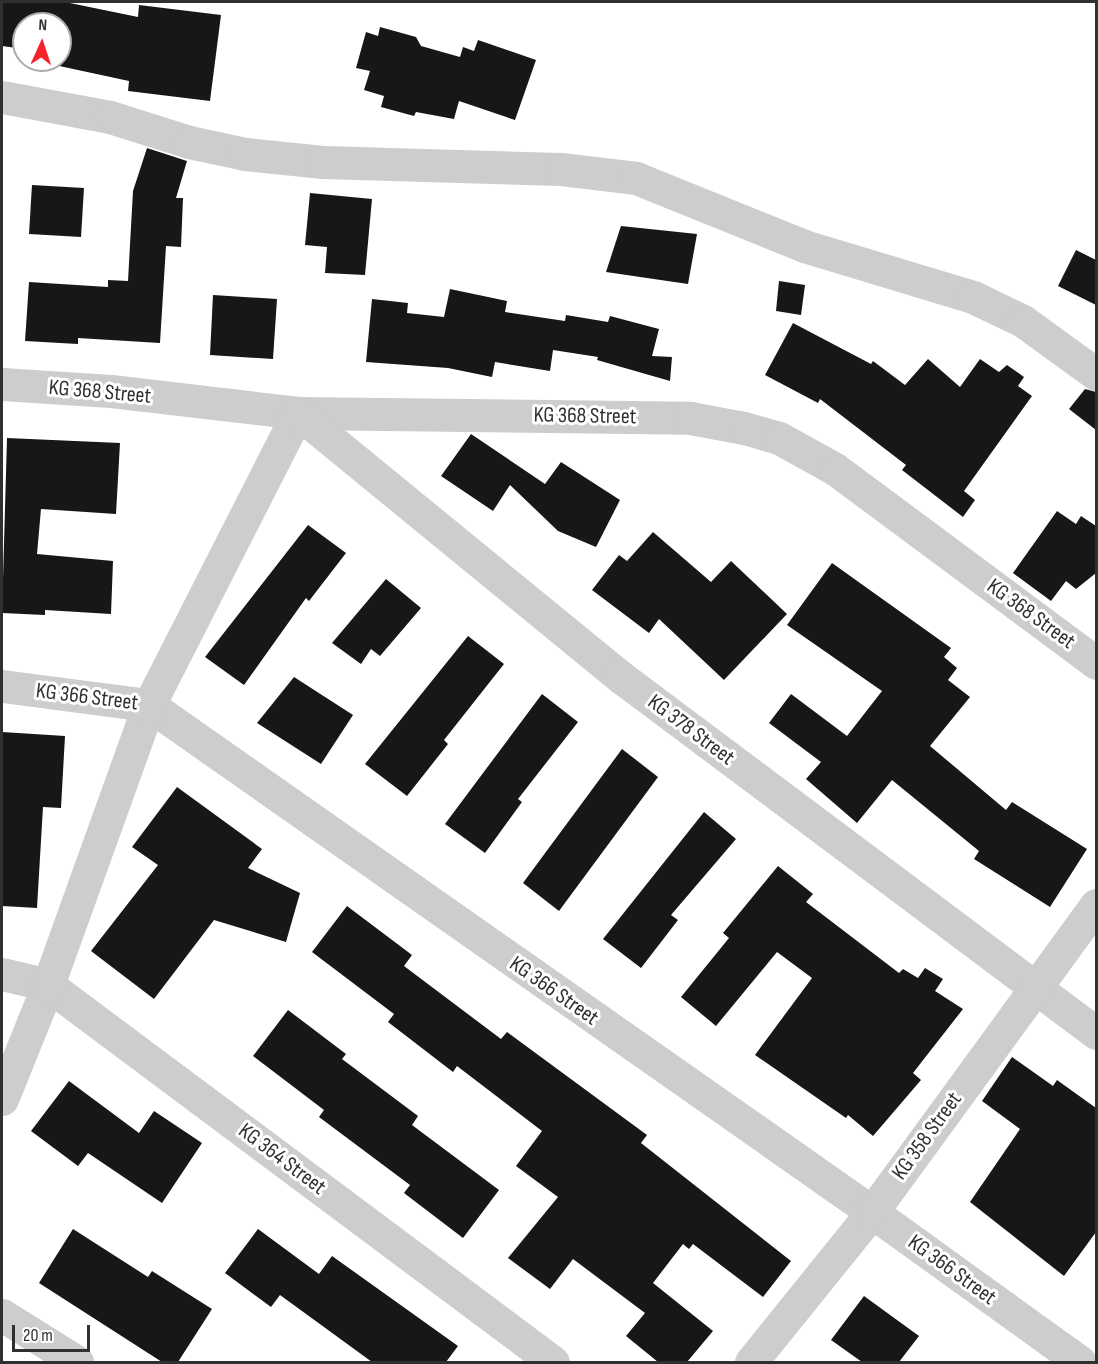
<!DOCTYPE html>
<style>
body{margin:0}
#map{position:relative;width:1098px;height:1364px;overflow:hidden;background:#fff;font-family:"Sofia Sans Condensed",sans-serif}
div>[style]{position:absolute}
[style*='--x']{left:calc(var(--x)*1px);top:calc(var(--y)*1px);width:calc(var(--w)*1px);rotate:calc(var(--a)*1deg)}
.building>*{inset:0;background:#171717}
.minor>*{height:33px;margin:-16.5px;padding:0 16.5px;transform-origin:16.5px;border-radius:16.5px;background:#cdcdcd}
span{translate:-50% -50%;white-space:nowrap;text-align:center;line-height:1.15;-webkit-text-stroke:6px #fff;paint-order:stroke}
.street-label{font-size:22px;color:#303030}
.frame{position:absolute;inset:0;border:3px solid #303030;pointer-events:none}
.north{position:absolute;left:12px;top:12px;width:60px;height:60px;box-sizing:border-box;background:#fff;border:2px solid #acacac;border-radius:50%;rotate:3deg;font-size:16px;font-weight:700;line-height:24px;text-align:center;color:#303030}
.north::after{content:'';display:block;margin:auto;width:21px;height:27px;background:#f5232d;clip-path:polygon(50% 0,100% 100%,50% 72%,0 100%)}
.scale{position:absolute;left:12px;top:1325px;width:78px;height:27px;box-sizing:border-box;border:3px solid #303030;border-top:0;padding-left:8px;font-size:18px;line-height:21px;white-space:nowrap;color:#303030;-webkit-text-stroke:4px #fff;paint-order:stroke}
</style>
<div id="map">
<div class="building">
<div style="clip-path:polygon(2px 2px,65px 2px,138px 17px,139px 5px,221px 15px,210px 101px,128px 91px,129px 81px,50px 64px,50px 60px,60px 60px,60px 24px,24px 24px,24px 49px,2px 46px)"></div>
<div style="clip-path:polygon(380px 27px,416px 37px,421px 46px,460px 57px,463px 47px,474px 51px,478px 40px,536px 60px,515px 120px,459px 101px,454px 119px,416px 112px,414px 116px,381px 107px,384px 96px,364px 90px,370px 71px,356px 68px,366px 32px,378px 36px)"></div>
<div style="clip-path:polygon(147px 148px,187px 161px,176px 198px,183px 198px,181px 247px,166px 246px,160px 343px,78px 338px,78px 344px,25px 341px,29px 282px,108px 287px,108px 280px,128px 281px,133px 191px)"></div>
<div style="clip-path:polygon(32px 185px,84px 188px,81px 237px,29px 234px)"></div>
<div style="clip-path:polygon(310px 193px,372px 199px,365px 275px,325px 273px,327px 247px,305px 245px)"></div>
<div style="clip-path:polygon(621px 226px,697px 234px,688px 284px,606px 272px)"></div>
<div style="clip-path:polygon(1076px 250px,1096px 260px,1096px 305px,1058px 286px)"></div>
<div style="clip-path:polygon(779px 281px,805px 285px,801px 315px,776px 311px)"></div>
<div style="clip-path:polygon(450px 289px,507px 301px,505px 312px,565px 321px,566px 315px,608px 322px,610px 316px,659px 329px,652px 356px,672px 357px,670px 381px,597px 360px,598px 357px,553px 350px,550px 371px,495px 362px,492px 377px,448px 368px,366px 362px,372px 299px,408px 303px,407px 313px,444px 317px)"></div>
<div style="clip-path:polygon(213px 295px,277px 299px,273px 359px,210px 355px)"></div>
<div style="clip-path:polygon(793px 323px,871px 364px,873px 361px,905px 385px,928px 359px,960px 387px,980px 359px,999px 372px,1007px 365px,1024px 377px,1018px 386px,1032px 396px,964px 491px,975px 500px,963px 517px,902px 470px,906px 465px,820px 399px,818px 403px,765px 375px)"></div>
<div style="clip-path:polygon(1085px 389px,1096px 392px,1096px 430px,1069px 409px)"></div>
<div style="clip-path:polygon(471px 434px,545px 484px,561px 462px,620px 500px,596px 547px,558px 531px,510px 485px,493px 511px,441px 476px)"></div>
<div style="clip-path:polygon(7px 438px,120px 443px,116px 514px,41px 509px,37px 554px,113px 561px,111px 614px,45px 610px,45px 615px,2px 613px)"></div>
<div style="clip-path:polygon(1057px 511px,1076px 524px,1081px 516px,1096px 526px,1096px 573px,1076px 589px,1066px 581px,1051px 601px,1013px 573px)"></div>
<div style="clip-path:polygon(308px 525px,346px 553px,309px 601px,306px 598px,244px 685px,205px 657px)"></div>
<div style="clip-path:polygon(653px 532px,711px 582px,731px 561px,787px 614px,724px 680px,659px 619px,649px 633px,592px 590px,619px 555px,627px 561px)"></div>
<div style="clip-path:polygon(832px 563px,951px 648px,944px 657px,957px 668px,948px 680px,970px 697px,930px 746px,1006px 810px,1012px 802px,1087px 849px,1050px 907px,974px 859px,979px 851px,892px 780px,857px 823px,806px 779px,821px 762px,769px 723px,791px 694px,847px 736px,882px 691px,787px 625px)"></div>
<div style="clip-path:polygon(386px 579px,421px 608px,380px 656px,371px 649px,361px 664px,332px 643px)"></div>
<div style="clip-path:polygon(468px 636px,504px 664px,444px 740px,448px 744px,407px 796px,365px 764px)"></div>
<div style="clip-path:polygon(294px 677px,353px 715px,321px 764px,257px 723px)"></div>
<div style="clip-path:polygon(542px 694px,578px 722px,518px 799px,522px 802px,485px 853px,445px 824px)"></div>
<div style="clip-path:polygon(2px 732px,65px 736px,61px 808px,43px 807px,37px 908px,2px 906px)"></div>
<div style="clip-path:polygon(622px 749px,658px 777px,559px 911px,523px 883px)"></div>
<div style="clip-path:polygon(177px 787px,262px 849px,248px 868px,300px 893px,286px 942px,214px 920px,154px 999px,91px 951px,158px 865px,132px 847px)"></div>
<div style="clip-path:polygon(704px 812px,736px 839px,671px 915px,678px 920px,641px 968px,603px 939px)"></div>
<div style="clip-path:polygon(778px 866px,813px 894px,806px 902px,899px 973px,903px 969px,918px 978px,925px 968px,943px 979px,935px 991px,963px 1009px,913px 1073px,921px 1080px,873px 1136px,848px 1115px,846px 1118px,755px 1055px,812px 978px,777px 952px,716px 1026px,681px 997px,729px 938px,723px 933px)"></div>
<div style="clip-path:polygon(347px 906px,412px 955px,404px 966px,501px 1039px,507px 1032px,647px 1135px,641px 1143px,791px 1261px,763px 1297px,693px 1244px,689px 1249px,683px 1244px,653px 1283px,713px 1331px,687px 1362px,658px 1362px,626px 1336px,645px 1313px,573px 1259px,550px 1289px,508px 1258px,558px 1197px,516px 1166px,542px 1131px,457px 1066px,453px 1072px,388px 1022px,394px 1014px,312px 952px)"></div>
<div style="clip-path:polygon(288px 1010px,346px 1054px,342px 1059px,418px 1116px,412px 1125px,499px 1190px,463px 1238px,404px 1193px,410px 1185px,319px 1117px,324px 1110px,253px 1056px)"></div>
<div style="clip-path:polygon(1012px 1057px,1053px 1086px,1057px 1080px,1096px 1108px,1096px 1232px,1064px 1276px,970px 1202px,1020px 1129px,982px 1101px)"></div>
<div style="clip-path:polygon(69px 1081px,139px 1133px,154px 1111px,202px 1143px,162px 1203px,88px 1153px,78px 1166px,31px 1131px)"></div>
<div style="clip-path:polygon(73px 1229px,148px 1277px,152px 1271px,212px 1309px,178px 1362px,162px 1362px,39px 1283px)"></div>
<div style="clip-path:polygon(258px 1229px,319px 1274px,332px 1256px,458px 1346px,446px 1362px,372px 1362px,280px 1295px,271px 1307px,225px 1273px)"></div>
<div style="clip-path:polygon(864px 1296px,919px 1336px,899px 1362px,862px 1362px,831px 1340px)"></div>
</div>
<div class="minor">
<div style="--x:2;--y:97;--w:110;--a:10.5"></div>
<div style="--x:110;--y:117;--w:83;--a:17.6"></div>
<div style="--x:189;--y:142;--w:57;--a:12.1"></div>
<div style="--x:245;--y:154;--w:78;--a:5.9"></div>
<div style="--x:323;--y:162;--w:238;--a:1.7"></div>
<div style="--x:561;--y:169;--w:76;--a:6.8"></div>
<div style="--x:636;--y:178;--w:181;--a:22"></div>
<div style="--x:804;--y:246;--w:177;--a:16.8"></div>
<div style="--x:973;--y:297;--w:55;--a:25.6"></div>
<div style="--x:1023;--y:321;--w:90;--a:36"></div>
<div style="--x:2;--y:384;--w:109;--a:3.7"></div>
<div style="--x:111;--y:391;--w:188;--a:6.7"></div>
<div style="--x:298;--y:413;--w:392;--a:0.7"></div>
<div style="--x:690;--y:418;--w:55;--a:10.5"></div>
<div style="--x:744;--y:428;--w:36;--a:16"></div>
<div style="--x:779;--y:438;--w:64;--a:29"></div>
<div style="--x:835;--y:469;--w:325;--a:36.6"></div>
<div style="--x:2;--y:686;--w:148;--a:7.4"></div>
<div style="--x:149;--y:705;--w:883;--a:35.04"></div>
<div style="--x:872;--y:1212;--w:256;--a:35.8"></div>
<div style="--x:2;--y:974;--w:47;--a:13.4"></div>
<div style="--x:48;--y:985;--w:630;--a:36.74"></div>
<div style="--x:2;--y:1099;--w:123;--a:-68"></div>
<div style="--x:48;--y:985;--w:298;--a:-70.2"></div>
<div style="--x:149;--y:705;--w:328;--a:-63"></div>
<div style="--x:298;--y:413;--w:419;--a:39.3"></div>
<div style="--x:622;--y:678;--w:592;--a:36.83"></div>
<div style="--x:2;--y:1315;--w:89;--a:32.1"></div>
<div style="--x:751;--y:1362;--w:193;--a:-51.1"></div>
<div style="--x:872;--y:1212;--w:380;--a:-53.9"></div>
</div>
<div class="street-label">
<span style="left:100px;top:392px;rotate:5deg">KG 368 Street</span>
<span style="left:585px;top:416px;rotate:1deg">KG 368 Street</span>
<span style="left:1031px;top:614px;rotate:36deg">KG 368 Street</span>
<span style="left:87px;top:697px;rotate:7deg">KG 366 Street</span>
<span style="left:691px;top:730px;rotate:37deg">KG 378 Street</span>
<span style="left:554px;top:991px;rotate:35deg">KG 366 Street</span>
<span style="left:927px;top:1136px;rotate:-54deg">KG 358 Street</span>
<span style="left:282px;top:1159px;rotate:37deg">KG 364 Street</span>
<span style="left:952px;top:1270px;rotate:36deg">KG 366 Street</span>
</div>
<div class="frame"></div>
<div class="north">N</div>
<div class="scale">20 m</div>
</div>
